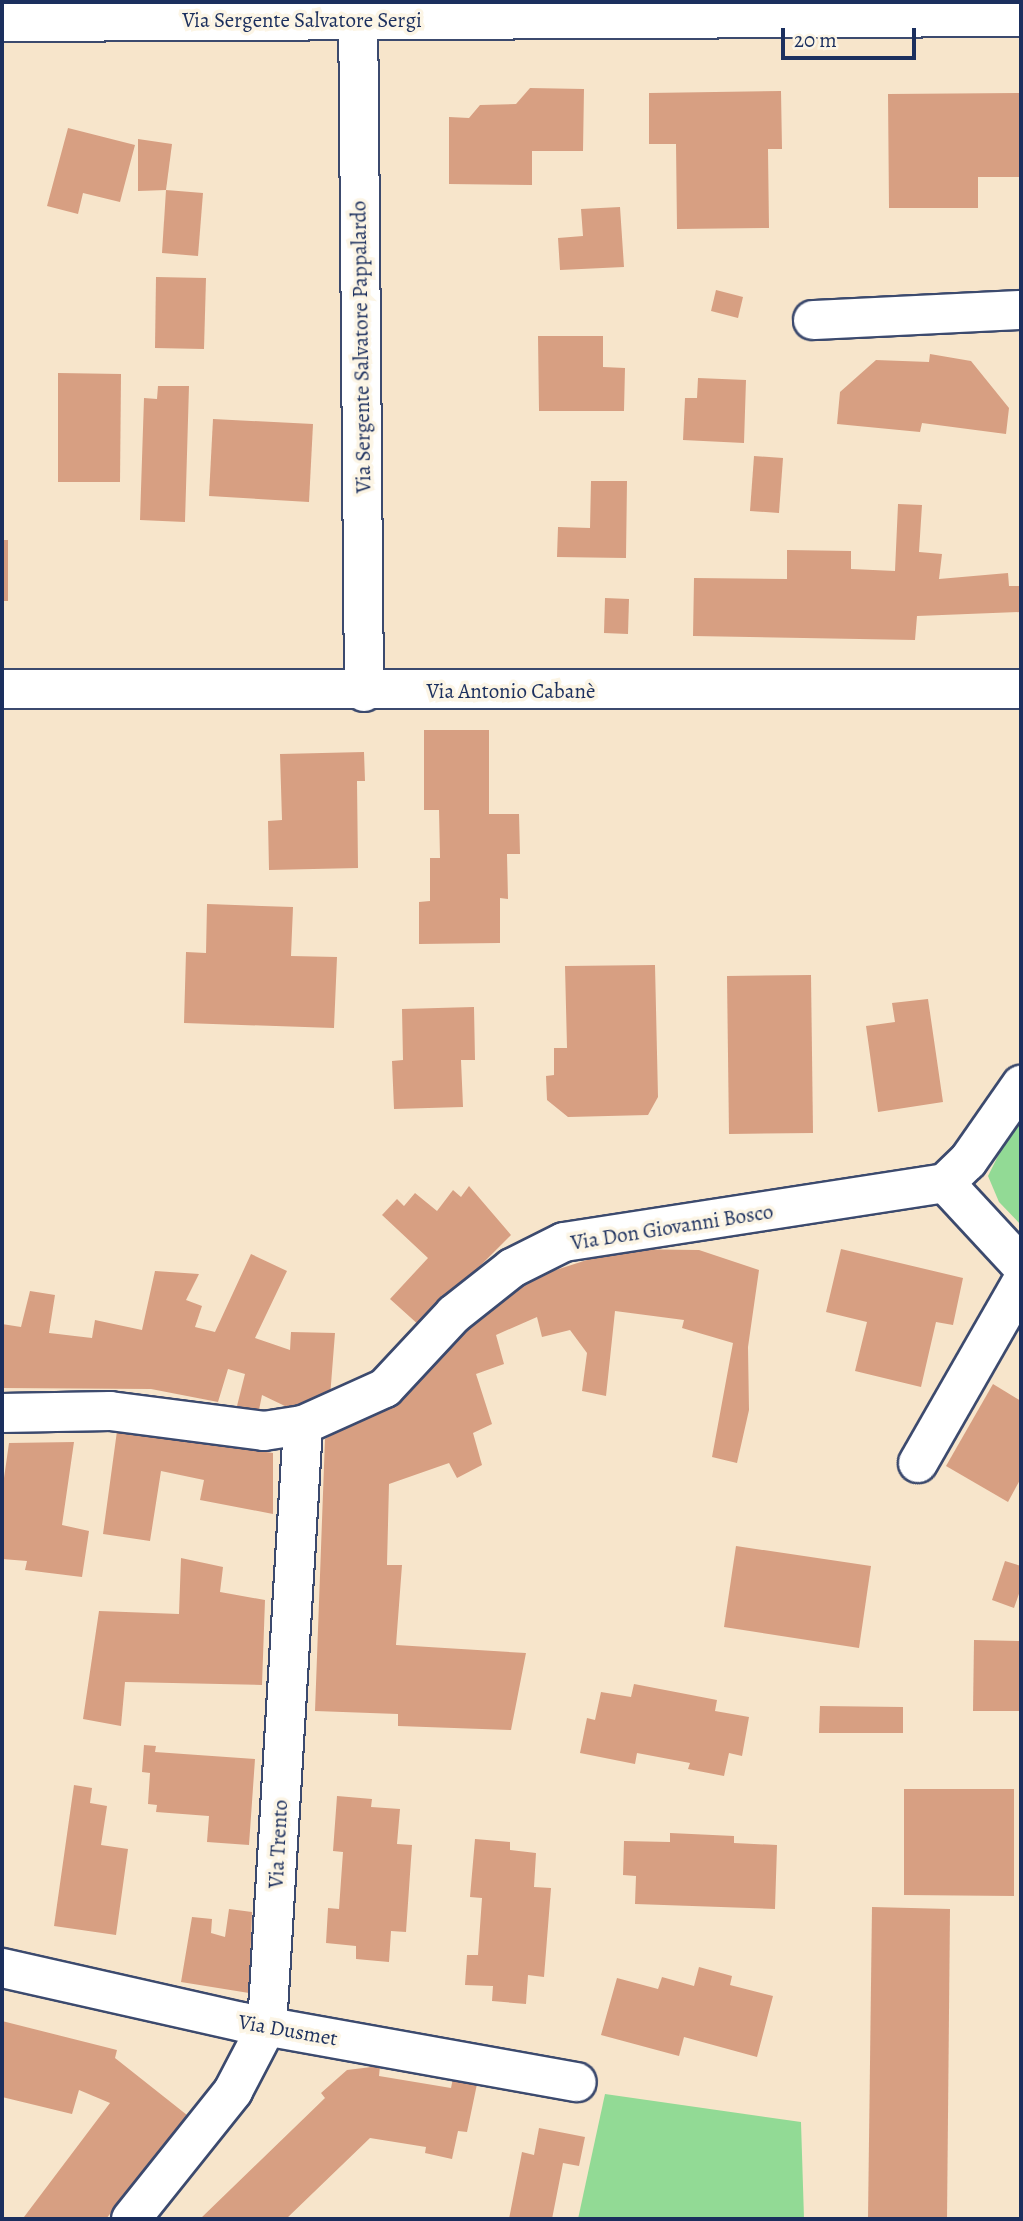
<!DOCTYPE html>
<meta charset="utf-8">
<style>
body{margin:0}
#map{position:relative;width:1023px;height:2221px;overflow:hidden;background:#f7e5cb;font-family:Alegreya,serif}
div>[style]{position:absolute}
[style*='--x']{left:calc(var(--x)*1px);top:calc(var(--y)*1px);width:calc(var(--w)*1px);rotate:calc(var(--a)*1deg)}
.green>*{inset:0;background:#92da95}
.building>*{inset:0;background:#d79f82}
.roads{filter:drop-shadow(2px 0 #3c4a6e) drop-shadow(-2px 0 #3c4a6e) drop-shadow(0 2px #3c4a6e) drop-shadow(0 -2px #3c4a6e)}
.minor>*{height:38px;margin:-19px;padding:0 19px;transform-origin:19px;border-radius:19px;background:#fff}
span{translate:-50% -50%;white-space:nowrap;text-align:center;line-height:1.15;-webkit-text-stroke:7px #fcf5e5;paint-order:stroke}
.street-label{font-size:21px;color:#1b2f5e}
.frame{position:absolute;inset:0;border:4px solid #1b2f5e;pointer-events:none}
.scale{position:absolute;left:781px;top:28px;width:135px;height:32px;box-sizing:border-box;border:4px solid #1b2f5e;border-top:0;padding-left:9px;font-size:21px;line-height:24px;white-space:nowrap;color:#1b2f5e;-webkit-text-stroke:5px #fcf5e5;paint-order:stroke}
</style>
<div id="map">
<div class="green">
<div style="clip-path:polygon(1021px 1121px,1021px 1225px,999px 1202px,988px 1176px,1006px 1140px)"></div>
<div style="clip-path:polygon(605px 2094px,801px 2122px,804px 2219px,578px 2219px)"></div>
</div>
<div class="building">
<div style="clip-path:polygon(530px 88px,584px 89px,583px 151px,532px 151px,532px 185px,449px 184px,449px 117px,469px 118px,480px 105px,516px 104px)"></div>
<div style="clip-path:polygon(781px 91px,782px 149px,768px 149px,769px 228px,677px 229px,676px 144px,649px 144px,649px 93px)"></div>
<div style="clip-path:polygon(1021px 93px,1021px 177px,978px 177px,978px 208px,889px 208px,888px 94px)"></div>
<div style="clip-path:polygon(68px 128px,135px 145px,120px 202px,83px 193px,78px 214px,47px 206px)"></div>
<div style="clip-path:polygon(138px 139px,172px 144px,166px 190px,138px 191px)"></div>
<div style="clip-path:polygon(166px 190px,203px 193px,198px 256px,162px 253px)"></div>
<div style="clip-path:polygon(620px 207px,624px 267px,560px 270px,558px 238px,583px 236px,581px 209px)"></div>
<div style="clip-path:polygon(156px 277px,206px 278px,204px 349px,155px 348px)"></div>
<div style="clip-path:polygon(716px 290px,743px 297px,738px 318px,711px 311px)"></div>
<div style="clip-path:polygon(538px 336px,603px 336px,603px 367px,625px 368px,624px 411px,539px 411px)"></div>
<div style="clip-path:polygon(930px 354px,971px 361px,1009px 408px,1006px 434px,922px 423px,920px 432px,837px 424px,840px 392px,876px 360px,929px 362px)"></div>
<div style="clip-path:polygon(58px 373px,121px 374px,120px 482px,58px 482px)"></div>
<div style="clip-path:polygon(698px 378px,746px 380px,744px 443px,683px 440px,685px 398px,697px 398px)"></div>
<div style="clip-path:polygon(158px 386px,189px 386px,185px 522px,140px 520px,144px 398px,157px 399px)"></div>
<div style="clip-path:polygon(213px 419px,313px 424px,309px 502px,209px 496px)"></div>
<div style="clip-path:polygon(754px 456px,783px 458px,779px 513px,750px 511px)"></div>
<div style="clip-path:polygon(591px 481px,627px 481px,626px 558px,557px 557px,558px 527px,590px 528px)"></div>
<div style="clip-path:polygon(898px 504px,922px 505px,919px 552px,942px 554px,939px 579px,1008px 573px,1009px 586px,1021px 586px,1021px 612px,917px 616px,915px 640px,693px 636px,694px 578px,787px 579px,787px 550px,851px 551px,851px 569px,895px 571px)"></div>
<div style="clip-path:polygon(2px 540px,8px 540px,8px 601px,2px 601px)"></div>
<div style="clip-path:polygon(605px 598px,629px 599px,628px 634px,604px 633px)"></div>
<div style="clip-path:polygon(424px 730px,489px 730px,489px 814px,519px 814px,520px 854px,507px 854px,508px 899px,500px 898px,500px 943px,419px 944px,419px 902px,430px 901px,430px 858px,440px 858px,439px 810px,424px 810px)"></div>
<div style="clip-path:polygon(364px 752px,365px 781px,357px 781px,358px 868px,269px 870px,268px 821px,282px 820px,280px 754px)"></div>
<div style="clip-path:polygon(207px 904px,293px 907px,291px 956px,337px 957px,334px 1028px,184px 1023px,186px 952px,206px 953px)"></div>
<div style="clip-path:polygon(655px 965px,658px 1097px,648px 1115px,568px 1117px,547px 1100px,546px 1076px,554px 1075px,554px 1048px,567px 1048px,565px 966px)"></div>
<div style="clip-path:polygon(811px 975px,813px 1133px,729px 1134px,727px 976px)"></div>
<div style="clip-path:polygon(928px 999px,943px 1102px,878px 1112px,866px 1026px,895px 1022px,892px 1003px)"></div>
<div style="clip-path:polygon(474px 1007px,475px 1060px,461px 1060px,463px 1107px,394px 1109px,392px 1061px,403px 1060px,402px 1009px)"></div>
<div style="clip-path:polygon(469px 1186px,511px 1235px,420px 1326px,390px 1299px,428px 1258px,382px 1215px,397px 1199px,404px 1206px,415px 1193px,437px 1211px,453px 1190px,461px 1197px)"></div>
<div style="clip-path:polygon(621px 1249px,699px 1250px,759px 1270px,748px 1347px,749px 1410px,737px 1463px,712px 1457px,733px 1343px,682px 1328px,684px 1320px,615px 1311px,606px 1396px,582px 1391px,587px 1353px,570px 1330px,542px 1337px,537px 1317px,496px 1335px,504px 1364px,476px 1374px,492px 1424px,473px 1433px,482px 1465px,457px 1478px,449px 1463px,389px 1484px,387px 1565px,402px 1565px,396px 1645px,526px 1653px,511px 1730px,398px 1726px,398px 1714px,315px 1711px,325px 1439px,399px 1395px,494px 1298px,531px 1278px)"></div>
<div style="clip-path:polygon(841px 1249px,963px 1278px,953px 1325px,936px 1322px,921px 1387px,855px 1371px,867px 1322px,826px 1312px)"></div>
<div style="clip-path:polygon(251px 1254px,287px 1271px,255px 1338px,290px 1350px,291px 1332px,335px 1333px,330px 1397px,287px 1407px,262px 1395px,259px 1410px,237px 1406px,245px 1374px,228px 1369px,218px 1402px,151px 1389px,2px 1388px,2px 1324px,21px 1327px,30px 1291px,55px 1295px,49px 1333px,92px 1338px,95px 1320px,142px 1330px,155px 1271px,199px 1274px,186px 1300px,202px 1306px,195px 1327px,215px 1332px)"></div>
<div style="clip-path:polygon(993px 1384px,1021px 1401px,1021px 1478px,1008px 1502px,946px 1466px)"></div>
<div style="clip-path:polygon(117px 1431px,273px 1453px,273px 1514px,200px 1500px,204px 1480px,161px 1471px,150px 1541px,103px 1534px)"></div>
<div style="clip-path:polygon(74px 1442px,62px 1525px,89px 1531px,82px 1577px,25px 1570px,27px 1561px,2px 1559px,2px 1492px,9px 1443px)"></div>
<div style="clip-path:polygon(736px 1546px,871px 1566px,859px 1648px,724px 1627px)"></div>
<div style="clip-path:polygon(181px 1558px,223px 1567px,220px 1592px,265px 1600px,262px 1685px,125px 1682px,121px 1726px,83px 1719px,99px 1611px,179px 1614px)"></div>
<div style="clip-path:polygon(1005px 1561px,1021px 1566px,1021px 1588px,1014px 1608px,992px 1600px)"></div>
<div style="clip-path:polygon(974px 1640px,1021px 1641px,1021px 1711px,973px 1711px)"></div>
<div style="clip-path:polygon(634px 1684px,717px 1700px,715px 1711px,749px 1717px,742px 1756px,729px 1753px,724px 1776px,688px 1769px,690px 1763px,637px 1753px,635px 1764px,580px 1753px,587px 1718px,595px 1720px,601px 1692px,631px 1697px)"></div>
<div style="clip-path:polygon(820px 1706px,903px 1707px,903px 1733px,819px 1733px)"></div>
<div style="clip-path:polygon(144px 1745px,156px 1746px,155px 1752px,255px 1759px,249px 1845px,207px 1842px,209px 1816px,156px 1812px,157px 1805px,148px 1804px,150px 1773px,142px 1772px)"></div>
<div style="clip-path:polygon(74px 1785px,92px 1788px,90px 1803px,107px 1806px,101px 1845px,128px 1849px,116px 1935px,54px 1926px)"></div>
<div style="clip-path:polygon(904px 1789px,1014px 1789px,1014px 1896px,904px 1895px)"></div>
<div style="clip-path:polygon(337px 1796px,372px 1799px,371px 1807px,400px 1809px,397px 1844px,412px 1845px,406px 1932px,391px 1931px,389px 1962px,356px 1959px,356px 1946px,326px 1943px,328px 1908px,339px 1909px,343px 1852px,333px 1851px)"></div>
<div style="clip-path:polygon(670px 1833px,734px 1836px,734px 1843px,777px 1845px,775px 1909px,635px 1904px,636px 1876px,623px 1875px,624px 1841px,670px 1842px)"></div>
<div style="clip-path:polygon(475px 1839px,510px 1842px,510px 1850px,536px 1853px,534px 1887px,551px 1888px,544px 1977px,528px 1975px,526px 2004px,492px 2001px,493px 1986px,465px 1985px,467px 1955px,478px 1955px,482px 1898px,470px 1897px)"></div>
<div style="clip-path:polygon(872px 1907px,950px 1909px,947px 2219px,868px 2219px)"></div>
<div style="clip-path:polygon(229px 1909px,252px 1912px,249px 1993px,181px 1982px,192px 1917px,212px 1919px,211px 1933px,225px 1937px)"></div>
<div style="clip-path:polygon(699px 1967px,732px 1976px,730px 1985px,773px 1996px,757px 2057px,684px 2037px,679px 2056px,601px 2035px,617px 1978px,658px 1989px,662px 1977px,694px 1986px)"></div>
<div style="clip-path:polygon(2px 2021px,117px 2050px,115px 2058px,187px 2115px,106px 2219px,24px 2217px,110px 2103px,79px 2090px,72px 2114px,2px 2097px)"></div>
<div style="clip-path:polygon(380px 2066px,379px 2076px,451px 2088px,453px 2078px,477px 2084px,467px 2132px,458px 2131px,452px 2159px,425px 2153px,426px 2147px,370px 2138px,286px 2219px,200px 2219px,325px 2098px,321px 2093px,347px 2070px)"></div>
<div style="clip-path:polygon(539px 2128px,585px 2137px,579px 2166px,563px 2163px,552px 2219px,509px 2219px,522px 2152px,534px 2155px)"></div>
</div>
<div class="roads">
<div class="minor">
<div style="--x:358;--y:2;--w:690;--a:89.5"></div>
<div style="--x:2;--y:22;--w:1019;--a:-0.28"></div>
<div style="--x:813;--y:320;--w:208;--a:-2.8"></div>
<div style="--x:2;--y:689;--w:1019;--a:0"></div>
<div style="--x:945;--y:1183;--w:112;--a:47.2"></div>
<div style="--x:2;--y:1413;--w:108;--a:-1.1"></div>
<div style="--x:110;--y:1411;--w:155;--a:7.4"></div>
<div style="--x:264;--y:1431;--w:39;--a:-9"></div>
<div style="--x:303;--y:1425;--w:90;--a:-24.3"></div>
<div style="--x:385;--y:1388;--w:101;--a:-47"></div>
<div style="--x:454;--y:1314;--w:74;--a:-38.4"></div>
<div style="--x:512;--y:1268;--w:58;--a:-26.6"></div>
<div style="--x:564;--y:1242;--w:386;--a:-8.8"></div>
<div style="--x:945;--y:1183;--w:32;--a:-44"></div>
<div style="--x:968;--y:1161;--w:93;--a:-55.1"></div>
<div style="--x:918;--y:1463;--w:207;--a:-60.2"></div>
<div style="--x:2;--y:1968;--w:246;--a:12.7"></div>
<div style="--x:242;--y:2022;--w:340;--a:10.2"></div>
<div style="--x:131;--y:2219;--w:164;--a:-51.4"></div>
<div style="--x:233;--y:2091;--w:73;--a:-62.4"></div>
<div style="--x:267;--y:2026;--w:602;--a:-86.57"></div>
</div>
</div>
<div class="street-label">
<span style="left:302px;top:20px">Via Sergente Salvatore Sergi</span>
<span style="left:361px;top:347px;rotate:-91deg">Via Sergente Salvatore Pappalardo</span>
<span style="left:511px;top:691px">Via Antonio Cabanè</span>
<span style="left:672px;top:1227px;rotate:-9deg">Via Don Giovanni Bosco</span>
<span style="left:278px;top:1844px;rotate:-87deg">Via Trento</span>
<span style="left:288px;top:2030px;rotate:10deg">Via Dusmet</span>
</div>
<div class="frame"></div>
<div class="scale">20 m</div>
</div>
